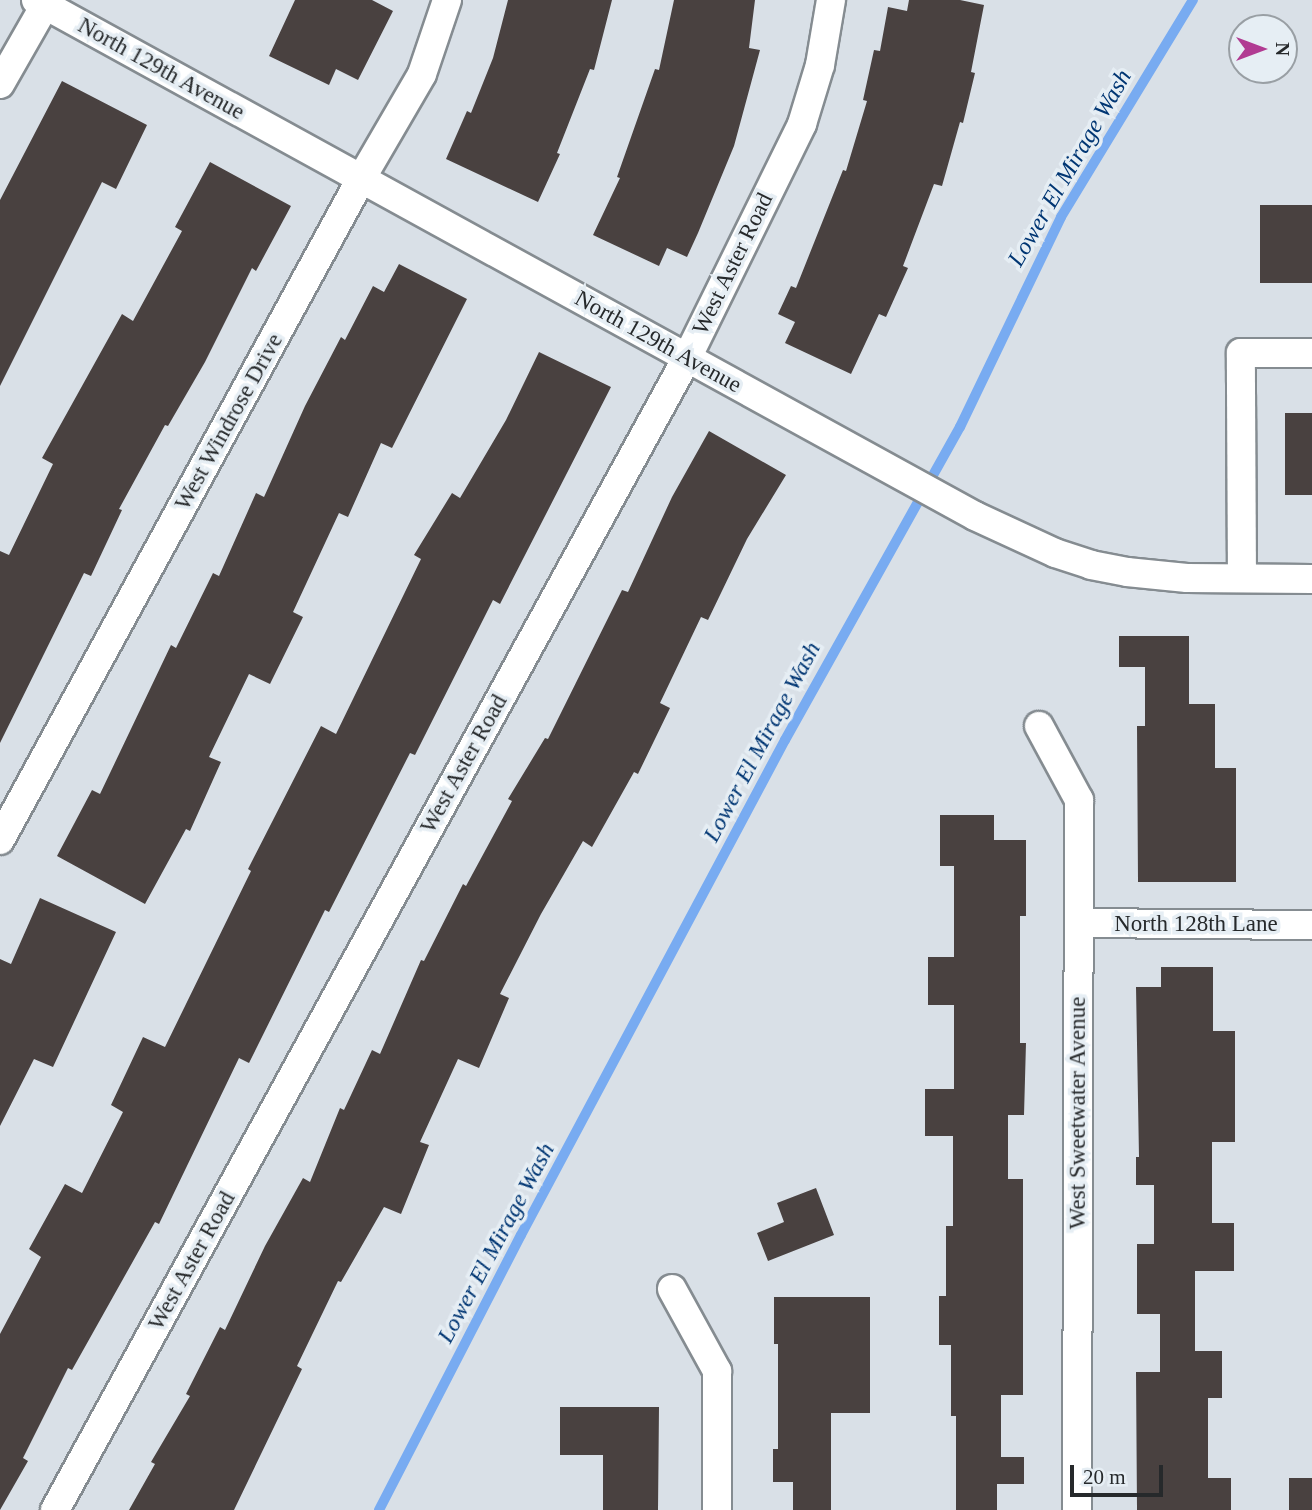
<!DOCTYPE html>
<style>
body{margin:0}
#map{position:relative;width:1312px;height:1510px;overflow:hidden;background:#d9e0e7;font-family:"Times New Roman",serif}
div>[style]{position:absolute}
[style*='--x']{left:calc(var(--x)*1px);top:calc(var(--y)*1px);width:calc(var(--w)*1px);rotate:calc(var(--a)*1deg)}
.stream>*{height:10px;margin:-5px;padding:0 5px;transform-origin:5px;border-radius:5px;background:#78abf1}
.building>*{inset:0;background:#494140}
.roads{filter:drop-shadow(2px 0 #858c91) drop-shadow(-2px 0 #858c91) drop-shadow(0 2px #858c91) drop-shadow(0 -2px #858c91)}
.street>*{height:28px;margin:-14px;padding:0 14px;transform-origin:14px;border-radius:14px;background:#fff}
span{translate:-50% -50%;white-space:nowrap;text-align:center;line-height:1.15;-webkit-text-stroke:7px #e6eef4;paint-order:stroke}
.street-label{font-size:23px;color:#26292b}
.water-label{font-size:24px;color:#013673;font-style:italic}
.north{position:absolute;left:1228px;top:14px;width:70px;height:70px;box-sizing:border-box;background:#e6eef4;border:2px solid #999fa4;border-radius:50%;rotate:90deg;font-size:19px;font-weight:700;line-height:28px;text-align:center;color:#26292b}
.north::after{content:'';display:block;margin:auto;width:24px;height:32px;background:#b13b92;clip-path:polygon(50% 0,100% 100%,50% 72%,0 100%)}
.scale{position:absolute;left:1070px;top:1465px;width:93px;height:32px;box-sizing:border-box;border:4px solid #26292b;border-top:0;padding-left:9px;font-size:21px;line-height:24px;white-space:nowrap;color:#26292b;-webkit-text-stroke:5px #e6eef4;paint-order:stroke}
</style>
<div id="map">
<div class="stream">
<div style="--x:379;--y:1510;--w:309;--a:-62.7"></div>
<div style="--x:521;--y:1235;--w:561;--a:-61.93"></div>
<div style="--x:785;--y:740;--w:359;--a:-60.8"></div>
<div style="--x:960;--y:427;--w:233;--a:-64.3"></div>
<div style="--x:1061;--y:217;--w:254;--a:-58.7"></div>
</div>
<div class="building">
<div style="clip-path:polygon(295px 0,372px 0,393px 11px,358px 80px,336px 69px,329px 85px,269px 56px)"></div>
<div style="clip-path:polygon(508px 0,612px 0,594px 70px,590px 69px,557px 153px,560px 154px,538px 202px,446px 159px,467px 111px,471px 113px,493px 58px)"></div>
<div style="clip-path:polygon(674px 0,755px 0,749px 48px,760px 50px,734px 146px,698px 233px,687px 257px,667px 248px,659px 266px,593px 235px,620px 178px,617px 177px,655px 69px,659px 70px)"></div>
<div style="clip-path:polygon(909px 0,960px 0,984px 5px,971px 72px,975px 73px,963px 123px,960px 122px,942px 186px,934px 184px,903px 266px,908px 268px,886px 317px,879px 314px,851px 374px,785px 343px,795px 322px,778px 314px,791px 286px,796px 288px,843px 170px,846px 171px,867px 101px,863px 100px,874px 50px,880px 51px,888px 7px,907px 11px)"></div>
<div style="clip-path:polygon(62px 81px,147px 125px,116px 189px,102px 182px,0 386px,0 200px)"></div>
<div style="clip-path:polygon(210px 162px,291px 206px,256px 271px,252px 268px,205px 362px,168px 426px,165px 425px,119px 509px,122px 510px,91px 576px,84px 573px,0 743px,0 551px,9px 555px,53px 464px,42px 458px,122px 314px,133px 321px,182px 231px,175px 227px)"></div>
<div style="clip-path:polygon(1260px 205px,1312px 205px,1312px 283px,1260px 283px)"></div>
<div style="clip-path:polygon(399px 264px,467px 299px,392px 448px,381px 443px,348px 517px,339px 513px,293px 612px,303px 617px,270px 684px,249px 674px,209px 757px,221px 762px,190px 831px,186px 829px,145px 904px,57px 856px,92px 790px,100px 794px,171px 645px,176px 648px,213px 573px,219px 576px,256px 493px,264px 497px,305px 406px,341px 337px,345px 340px,373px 286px,384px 292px)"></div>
<div style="clip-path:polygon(539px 352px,611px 387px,500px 604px,493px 600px,415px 755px,410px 753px,329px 912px,325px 910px,249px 1063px,239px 1058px,159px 1224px,155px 1222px,72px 1370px,68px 1368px,23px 1458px,28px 1461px,0 1510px,0 1334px,41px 1257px,29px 1249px,65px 1184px,82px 1193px,123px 1112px,111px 1105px,143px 1037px,165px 1047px,251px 871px,248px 869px,321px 726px,336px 734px,421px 559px,414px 555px,452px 493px,460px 498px,506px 420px)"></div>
<div style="clip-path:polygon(1285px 413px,1312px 413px,1312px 495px,1285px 495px)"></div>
<div style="clip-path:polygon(709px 431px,786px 475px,747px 539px,708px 620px,701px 617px,660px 703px,670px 708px,638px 774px,634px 772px,592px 847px,583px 841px,541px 914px,500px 994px,509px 998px,479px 1068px,458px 1059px,420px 1142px,429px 1145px,401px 1214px,384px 1207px,341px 1282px,338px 1281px,297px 1366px,302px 1369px,234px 1510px,129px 1510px,155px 1464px,151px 1462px,190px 1396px,186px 1394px,220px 1327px,225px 1330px,265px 1246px,303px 1178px,310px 1182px,340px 1108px,344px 1110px,372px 1050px,380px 1054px,421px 960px,424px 961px,463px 884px,466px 886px,512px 801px,508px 799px,545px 738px,548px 739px,622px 590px,628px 592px,672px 497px)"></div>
<div style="clip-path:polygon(1119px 636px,1189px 636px,1189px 704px,1215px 704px,1215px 768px,1236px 768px,1236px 882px,1138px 882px,1137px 726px,1145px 726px,1145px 667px,1119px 667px)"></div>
<div style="clip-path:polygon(940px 815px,994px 815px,994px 840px,1026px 840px,1026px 916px,1020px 916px,1020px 1043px,1026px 1043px,1024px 1115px,1008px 1115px,1008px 1179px,1023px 1179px,1023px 1395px,1001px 1395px,1001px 1457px,1024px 1457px,1024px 1484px,997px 1484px,997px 1510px,956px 1510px,956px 1416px,951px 1416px,951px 1345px,939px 1345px,939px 1296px,946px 1296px,946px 1226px,953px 1226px,953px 1136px,925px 1136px,925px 1089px,954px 1089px,954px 1005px,928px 1005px,928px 957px,954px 957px,954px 866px,940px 866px)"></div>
<div style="clip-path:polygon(40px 898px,116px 932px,53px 1067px,34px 1059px,0 1126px,0 959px,11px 964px)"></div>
<div style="clip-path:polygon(1161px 967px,1213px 967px,1213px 1031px,1235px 1031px,1235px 1142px,1212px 1142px,1212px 1223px,1234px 1223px,1234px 1271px,1195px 1271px,1195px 1351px,1222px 1351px,1222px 1398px,1208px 1398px,1208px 1478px,1231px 1478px,1231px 1510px,1137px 1510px,1136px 1372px,1160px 1372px,1160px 1314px,1137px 1314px,1137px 1244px,1154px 1244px,1154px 1185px,1136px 1185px,1136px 1157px,1139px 1157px,1136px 987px,1161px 987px)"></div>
<div style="clip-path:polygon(816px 1188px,834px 1235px,768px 1261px,757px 1233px,784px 1222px,777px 1203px)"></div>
<div style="clip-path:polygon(774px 1297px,870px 1297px,870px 1413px,831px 1413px,831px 1510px,793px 1510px,793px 1482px,773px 1482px,773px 1449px,778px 1449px,778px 1344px,774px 1344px)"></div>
<div style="clip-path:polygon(560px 1407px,659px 1407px,658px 1510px,603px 1510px,603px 1455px,560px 1455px)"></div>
<div style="clip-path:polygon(1289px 1478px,1312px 1478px,1312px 1510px,1289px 1510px)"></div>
</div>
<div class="roads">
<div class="street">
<div style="--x:36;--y:0;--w:1071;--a:28.79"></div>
<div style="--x:975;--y:516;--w:88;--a:24.8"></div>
<div style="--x:1055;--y:553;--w:38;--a:18"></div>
<div style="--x:1091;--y:565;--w:37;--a:11"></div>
<div style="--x:1127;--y:572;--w:60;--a:5.7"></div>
<div style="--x:1187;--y:578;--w:125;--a:0.5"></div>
<div style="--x:0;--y:84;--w:97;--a:-60.3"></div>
<div style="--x:1242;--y:578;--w:225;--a:-90.3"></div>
<div style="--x:1241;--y:353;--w:71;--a:0"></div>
<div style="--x:1039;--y:726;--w:84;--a:61.6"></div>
<div style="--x:1079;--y:800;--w:710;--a:90.16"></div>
<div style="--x:0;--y:840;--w:753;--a:-61.36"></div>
<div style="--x:361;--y:179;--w:121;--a:-59.8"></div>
<div style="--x:422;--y:74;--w:78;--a:-71.3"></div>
<div style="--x:1079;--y:923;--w:233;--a:0.5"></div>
<div style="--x:672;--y:1289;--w:94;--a:61.2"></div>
<div style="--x:717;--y:1371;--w:139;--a:90"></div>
<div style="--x:55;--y:1510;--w:1314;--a:-61.25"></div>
<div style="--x:687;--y:358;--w:261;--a:-63.8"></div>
<div style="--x:802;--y:124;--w:62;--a:-73"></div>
<div style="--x:820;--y:65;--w:66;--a:-80.4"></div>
</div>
</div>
<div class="street-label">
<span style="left:161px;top:69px;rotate:29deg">North 129th Avenue</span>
<span style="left:733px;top:264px;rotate:-64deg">West Aster Road</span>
<span style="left:658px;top:342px;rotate:29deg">North 129th Avenue</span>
<span style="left:229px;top:422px;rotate:-61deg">West Windrose Drive</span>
<span style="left:464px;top:764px;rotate:-61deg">West Aster Road</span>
<span style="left:1196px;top:924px">North 128th Lane</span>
<span style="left:1078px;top:1113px;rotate:-90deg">West Sweetwater Avenue</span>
<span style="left:192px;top:1261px;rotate:-61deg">West Aster Road</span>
</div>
<div class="water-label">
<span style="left:1070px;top:168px;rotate:-60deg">Lower El Mirage Wash</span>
<span style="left:762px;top:742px;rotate:-62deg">Lower El Mirage Wash</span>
<span style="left:496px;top:1243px;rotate:-62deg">Lower El Mirage Wash</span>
</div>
<div class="north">N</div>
<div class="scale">20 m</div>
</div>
